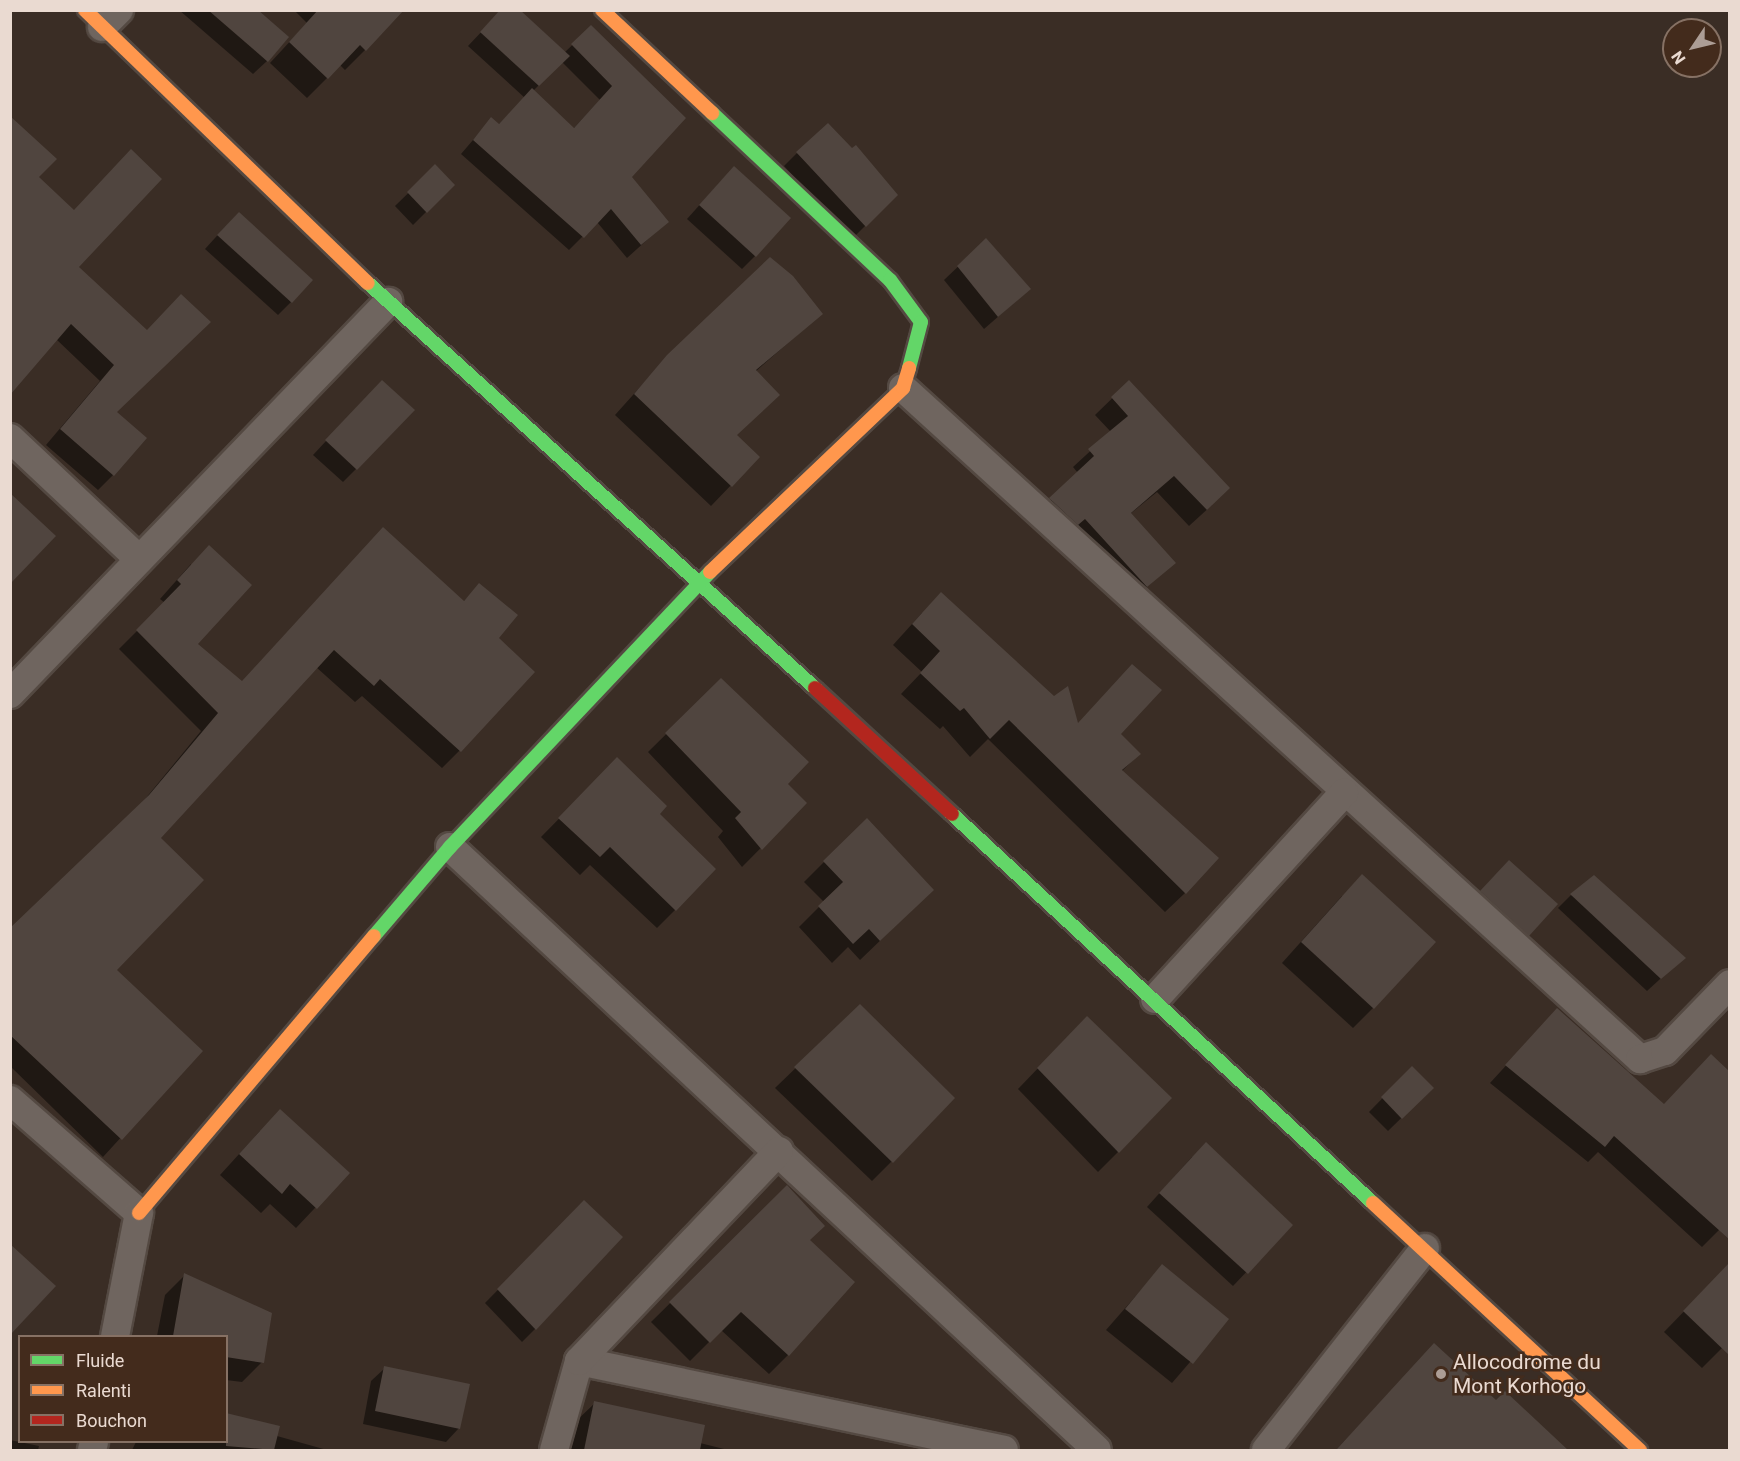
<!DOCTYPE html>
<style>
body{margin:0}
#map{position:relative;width:1740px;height:1461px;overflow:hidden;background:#3a2d25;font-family:Roboto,sans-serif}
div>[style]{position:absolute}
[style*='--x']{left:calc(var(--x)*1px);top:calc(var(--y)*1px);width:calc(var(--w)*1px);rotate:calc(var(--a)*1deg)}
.shadow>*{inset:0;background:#0007}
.building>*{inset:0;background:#50453f}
.roads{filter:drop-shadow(2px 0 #544942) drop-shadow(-2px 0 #544942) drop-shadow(0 2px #544942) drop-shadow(0 -2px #544942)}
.street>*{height:28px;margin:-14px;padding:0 14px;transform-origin:14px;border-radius:14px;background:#6f655f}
.fast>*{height:14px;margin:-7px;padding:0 7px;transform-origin:7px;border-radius:7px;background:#63d668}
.slow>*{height:14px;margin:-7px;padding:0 7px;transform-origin:7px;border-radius:7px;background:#ff974d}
.jam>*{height:14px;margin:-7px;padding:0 7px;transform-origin:7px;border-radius:7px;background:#b3261e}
.dots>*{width:16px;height:16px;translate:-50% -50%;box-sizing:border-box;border:3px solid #432b1c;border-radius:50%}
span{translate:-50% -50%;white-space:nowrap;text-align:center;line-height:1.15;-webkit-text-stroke:5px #432b1c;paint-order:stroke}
.poi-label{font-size:21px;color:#eadad1}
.left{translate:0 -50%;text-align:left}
.frame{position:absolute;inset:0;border:12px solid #eadad1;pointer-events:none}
.legend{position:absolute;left:18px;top:1335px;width:210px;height:108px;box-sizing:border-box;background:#432b1c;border:2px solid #867164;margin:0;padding:8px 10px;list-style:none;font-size:18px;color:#eadad1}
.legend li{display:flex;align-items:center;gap:12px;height:30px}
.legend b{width:30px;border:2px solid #867164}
.north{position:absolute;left:1662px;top:18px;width:60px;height:60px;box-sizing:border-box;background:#432b1c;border:2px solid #867164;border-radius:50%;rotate:235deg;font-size:16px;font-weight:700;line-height:24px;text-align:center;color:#eadad1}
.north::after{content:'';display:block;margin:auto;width:21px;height:27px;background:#ac9d95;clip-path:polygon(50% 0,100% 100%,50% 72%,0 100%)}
</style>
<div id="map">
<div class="shadow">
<div style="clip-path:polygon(179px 10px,255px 10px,267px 61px,253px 74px)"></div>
<div style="clip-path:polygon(294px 10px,387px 10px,365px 50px,345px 70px,340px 65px,307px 98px,270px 63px,307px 23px)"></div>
<div style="clip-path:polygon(evenodd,502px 10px,564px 53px,591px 27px,684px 118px,630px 177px,667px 222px,627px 258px,597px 222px,569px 250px,461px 154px,491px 119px,498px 125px,525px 98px,468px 46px,502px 10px,562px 62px,600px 100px,573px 129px,533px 91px,562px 62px)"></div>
<div style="clip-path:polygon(797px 153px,896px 195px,852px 239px,784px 166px)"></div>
<div style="clip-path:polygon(435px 167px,453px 185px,413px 225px,395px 206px)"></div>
<div style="clip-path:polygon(37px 177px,77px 267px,147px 332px,115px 413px,113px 475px,98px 490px,46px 445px,100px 381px,56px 339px)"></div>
<div style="clip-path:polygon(721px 181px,755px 256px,742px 269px,687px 219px)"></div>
<div style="clip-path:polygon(225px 227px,291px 302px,278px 315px,205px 249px)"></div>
<div style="clip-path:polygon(986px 240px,1015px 302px,984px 329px,944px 280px)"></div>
<div style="clip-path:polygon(821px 314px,755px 372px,736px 436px,758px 457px,711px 506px,615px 415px,668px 356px)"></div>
<div style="clip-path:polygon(1129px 382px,1212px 505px,1189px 526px,1157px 492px,1130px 514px,1174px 562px,1129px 603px,1034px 516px,1078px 473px,1073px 467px,1111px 432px,1095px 415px)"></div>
<div style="clip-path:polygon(369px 395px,356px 469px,343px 482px,313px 455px)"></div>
<div style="clip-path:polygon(191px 564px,196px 644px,241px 683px,463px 602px,479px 585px,497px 638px,460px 750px,442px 768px,362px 696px,355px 702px,316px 667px,159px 838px,115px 970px,200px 1051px,103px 1157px,10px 1066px,10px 930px,132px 815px,201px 731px,119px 649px,165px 603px,160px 599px)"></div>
<div style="clip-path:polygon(922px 613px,1077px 724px,1119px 734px,1139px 754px,1122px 771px,1185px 893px,1165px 912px,988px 739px,970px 757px,943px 726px,940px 729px,901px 694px,922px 672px,893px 645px)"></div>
<div style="clip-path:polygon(721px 680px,786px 784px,805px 803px,742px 867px,718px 837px,723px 831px,648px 752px)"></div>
<div style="clip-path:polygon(599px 778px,658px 814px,675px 910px,657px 928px,590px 865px,580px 875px,541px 837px)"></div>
<div style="clip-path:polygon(824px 862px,912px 910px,860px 960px,848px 947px,832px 963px,799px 927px,824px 902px,804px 882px)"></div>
<div style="clip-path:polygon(1496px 875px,1528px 934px,1515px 948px,1468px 905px)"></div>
<div style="clip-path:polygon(1571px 895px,1683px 958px,1647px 991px,1558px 908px)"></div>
<div style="clip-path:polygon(1342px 896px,1373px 1008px,1353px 1028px,1282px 963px)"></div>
<div style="clip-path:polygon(860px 1006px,892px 1161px,872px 1181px,775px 1088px)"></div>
<div style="clip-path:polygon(1557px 1010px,1730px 1219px,1702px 1247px,1598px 1152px,1588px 1162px,1490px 1083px)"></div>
<div style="clip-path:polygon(1067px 1038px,1118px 1152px,1098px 1172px,1018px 1089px)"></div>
<div style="clip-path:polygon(1412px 1068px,1432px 1088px,1388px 1131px,1369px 1112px)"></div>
<div style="clip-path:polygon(260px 1131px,348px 1173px,296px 1228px,270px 1204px,261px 1213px,220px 1175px)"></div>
<div style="clip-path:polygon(1192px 1157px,1291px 1225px,1233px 1286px,1147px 1207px)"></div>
<div style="clip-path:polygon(787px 1188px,808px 1241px,788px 1355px,769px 1374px,721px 1330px,690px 1361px,651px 1322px)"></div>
<div style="clip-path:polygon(584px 1202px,535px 1329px,522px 1342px,485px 1303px)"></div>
<div style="clip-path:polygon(1730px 1264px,1730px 1340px,1702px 1368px,1664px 1332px)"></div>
<div style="clip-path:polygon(1162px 1266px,1227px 1319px,1172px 1383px,1106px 1330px)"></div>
<div style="clip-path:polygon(185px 1275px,262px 1362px,242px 1382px,226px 1380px,226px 1336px,157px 1336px,165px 1295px)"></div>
<div style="clip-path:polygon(1434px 1345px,1496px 1402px,1505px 1393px,1566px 1450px,1336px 1450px)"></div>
<div style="clip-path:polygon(385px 1368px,459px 1428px,446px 1442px,363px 1424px,371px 1381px)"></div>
<div style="clip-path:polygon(595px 1403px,700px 1443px,728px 1450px,569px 1450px,574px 1423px)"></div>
<div style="clip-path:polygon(277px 1436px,327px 1450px,132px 1450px,136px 1442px)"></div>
<div style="clip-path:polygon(10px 1440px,39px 1446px,38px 1450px,10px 1450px)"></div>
</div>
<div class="building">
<div style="clip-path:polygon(208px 10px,258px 10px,289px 37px,268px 62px)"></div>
<div style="clip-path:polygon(318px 10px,404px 10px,366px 51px,360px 45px,328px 79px,289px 42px)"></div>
<div style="clip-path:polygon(500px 10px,520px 10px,570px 56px,539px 86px,480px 32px)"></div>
<div style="clip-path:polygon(591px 25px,686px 118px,632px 177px,669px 222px,641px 245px,611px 209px,584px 238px,473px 140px,491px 117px,499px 124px,532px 88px,574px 128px,612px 86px,571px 44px)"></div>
<div style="clip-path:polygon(10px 116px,57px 159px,39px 177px,74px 210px,131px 149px,162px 179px,79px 267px,147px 330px,181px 294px,211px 322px,117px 412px,147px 438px,114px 476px,60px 429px,114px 365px,71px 324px,10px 395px)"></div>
<div style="clip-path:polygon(828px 123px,852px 148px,856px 145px,898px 195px,866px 227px,796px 152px)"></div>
<div style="clip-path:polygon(435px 164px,455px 185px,427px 213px,407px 192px)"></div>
<div style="clip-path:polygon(734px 166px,791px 218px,756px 257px,699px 205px)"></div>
<div style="clip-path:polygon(239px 212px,313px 280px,292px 303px,217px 235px)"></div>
<div style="clip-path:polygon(986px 238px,1031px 289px,998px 317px,957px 266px)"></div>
<div style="clip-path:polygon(770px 257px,793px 276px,823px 314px,756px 370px,780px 395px,737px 435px,760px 457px,732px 487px,634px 394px,667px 355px)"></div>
<div style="clip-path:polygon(382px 380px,415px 410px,357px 470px,325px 440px)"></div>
<div style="clip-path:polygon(1129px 380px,1230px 488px,1207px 510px,1174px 476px,1131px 513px,1176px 563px,1147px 587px,1085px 519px,1078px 525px,1049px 498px,1094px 456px,1088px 449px,1128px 416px,1111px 397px)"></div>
<div style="clip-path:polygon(10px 493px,56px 536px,10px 584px)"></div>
<div style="clip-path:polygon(383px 527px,464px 601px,479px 583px,518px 615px,499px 638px,535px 672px,461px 752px,380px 679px,374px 686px,334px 650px,161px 838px,204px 880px,117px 970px,203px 1051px,122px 1140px,10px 1035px,10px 928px,149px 795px,218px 713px,136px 630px,181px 584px,177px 580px,209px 545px,252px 585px,198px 644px,242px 681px)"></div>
<div style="clip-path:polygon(941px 592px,1054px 696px,1068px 686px,1078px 723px,1132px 664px,1162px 690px,1121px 734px,1141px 754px,1122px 770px,1219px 858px,1186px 894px,1009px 720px,990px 739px,964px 708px,960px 711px,920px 673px,940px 651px,912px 624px)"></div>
<div style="clip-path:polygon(721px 678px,809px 762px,788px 784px,807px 803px,762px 850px,735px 818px,741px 812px,665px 733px)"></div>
<div style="clip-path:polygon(617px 757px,667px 806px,660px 814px,716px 869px,676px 911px,610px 847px,600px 857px,558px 818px)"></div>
<div style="clip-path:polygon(867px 818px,934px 890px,880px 941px,869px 929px,853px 944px,818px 906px,843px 882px,823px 861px)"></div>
<div style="clip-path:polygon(1509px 860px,1558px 904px,1529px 936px,1480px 891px)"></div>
<div style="clip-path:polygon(1362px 874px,1436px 942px,1374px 1009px,1301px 942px)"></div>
<div style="clip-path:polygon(1594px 875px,1686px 958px,1661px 979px,1570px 894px)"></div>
<div style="clip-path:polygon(860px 1004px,955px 1098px,893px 1163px,794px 1067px)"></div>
<div style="clip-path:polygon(1557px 1008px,1664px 1104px,1711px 1054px,1730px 1072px,1730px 1240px,1614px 1136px,1605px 1147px,1505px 1065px)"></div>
<div style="clip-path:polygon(1087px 1016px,1172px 1098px,1119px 1153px,1037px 1068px)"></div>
<div style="clip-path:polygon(1412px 1066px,1434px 1088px,1402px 1119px,1381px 1097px)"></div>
<div style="clip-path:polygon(280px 1109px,350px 1173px,317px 1209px,290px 1184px,282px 1194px,239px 1154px)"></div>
<div style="clip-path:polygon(1206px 1142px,1293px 1225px,1248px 1274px,1159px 1193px)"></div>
<div style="clip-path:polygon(787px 1185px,825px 1226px,810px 1240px,855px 1282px,789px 1356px,741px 1312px,710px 1343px,669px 1302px)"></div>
<div style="clip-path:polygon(584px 1200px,623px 1237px,536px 1330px,497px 1289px)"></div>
<div style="clip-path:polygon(10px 1244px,56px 1286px,10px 1335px)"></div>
<div style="clip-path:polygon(1730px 1262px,1730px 1356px,1683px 1311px)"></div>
<div style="clip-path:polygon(1162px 1264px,1229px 1319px,1193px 1364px,1125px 1309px)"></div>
<div style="clip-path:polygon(184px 1273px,272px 1313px,264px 1363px,226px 1357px,226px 1336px,173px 1336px)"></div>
<div style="clip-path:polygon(1434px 1343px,1496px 1400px,1505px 1391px,1568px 1450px,1336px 1450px)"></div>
<div style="clip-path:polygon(384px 1366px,470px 1384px,460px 1429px,375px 1411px)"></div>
<div style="clip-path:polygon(594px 1401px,705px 1425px,700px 1450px,584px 1450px)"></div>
<div style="clip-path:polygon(226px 1413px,280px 1426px,274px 1450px,226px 1446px)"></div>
</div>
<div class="roads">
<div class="street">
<div style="--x:102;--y:27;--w:24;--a:-45"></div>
<div style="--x:903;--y:388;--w:997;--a:42.32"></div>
<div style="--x:1640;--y:1059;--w:26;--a:-18"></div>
<div style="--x:1665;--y:1051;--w:93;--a:-45.9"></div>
<div style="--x:10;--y:438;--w:175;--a:43.2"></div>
<div style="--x:10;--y:694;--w:545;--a:-46.04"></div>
<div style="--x:450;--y:847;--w:884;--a:42.98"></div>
<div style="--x:1155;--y:999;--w:280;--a:-47.5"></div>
<div style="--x:10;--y:1100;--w:171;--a:41.2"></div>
<div style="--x:139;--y:1213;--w:125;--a:101"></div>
<div style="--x:579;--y:1361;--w:434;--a:11.8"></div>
<div style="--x:92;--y:1450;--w:8;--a:-76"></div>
<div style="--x:554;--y:1450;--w:92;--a:-74.3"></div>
<div style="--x:579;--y:1361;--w:290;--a:-46.4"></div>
<div style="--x:1266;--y:1450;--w:257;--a:-51.8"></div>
</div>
<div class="fast">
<div style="--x:712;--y:113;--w:244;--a:43.2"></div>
<div style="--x:890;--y:280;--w:52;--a:53.6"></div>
<div style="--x:921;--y:322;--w:48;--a:104.6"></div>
<div style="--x:368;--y:283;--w:603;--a:42.18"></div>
<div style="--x:952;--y:814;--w:573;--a:42.74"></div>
<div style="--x:374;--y:936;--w:117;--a:-49.5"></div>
<div style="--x:450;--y:847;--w:378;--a:-46.6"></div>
</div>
<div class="slow">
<div style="--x:85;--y:10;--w:393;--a:44"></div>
<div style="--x:602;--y:10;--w:151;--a:43.1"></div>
<div style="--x:710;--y:572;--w:267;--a:-43.6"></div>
<div style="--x:903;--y:388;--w:21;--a:-73"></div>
<div style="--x:1373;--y:1203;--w:364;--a:42.8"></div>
<div style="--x:139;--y:1213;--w:363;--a:-49.7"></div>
</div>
<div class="jam">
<div style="--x:815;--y:688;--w:186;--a:42.6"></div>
</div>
</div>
<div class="dots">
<div style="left:1441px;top:1374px;background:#ac9d95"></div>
</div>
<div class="poi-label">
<span class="left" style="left:1453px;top:1374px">Allocodrome du<br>Mont Korhogo</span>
</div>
<div class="frame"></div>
<ul class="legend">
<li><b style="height:8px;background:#63d668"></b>Fluide</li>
<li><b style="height:8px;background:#ff974d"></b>Ralenti</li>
<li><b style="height:8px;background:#b3261e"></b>Bouchon</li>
</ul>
<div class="north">N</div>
</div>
